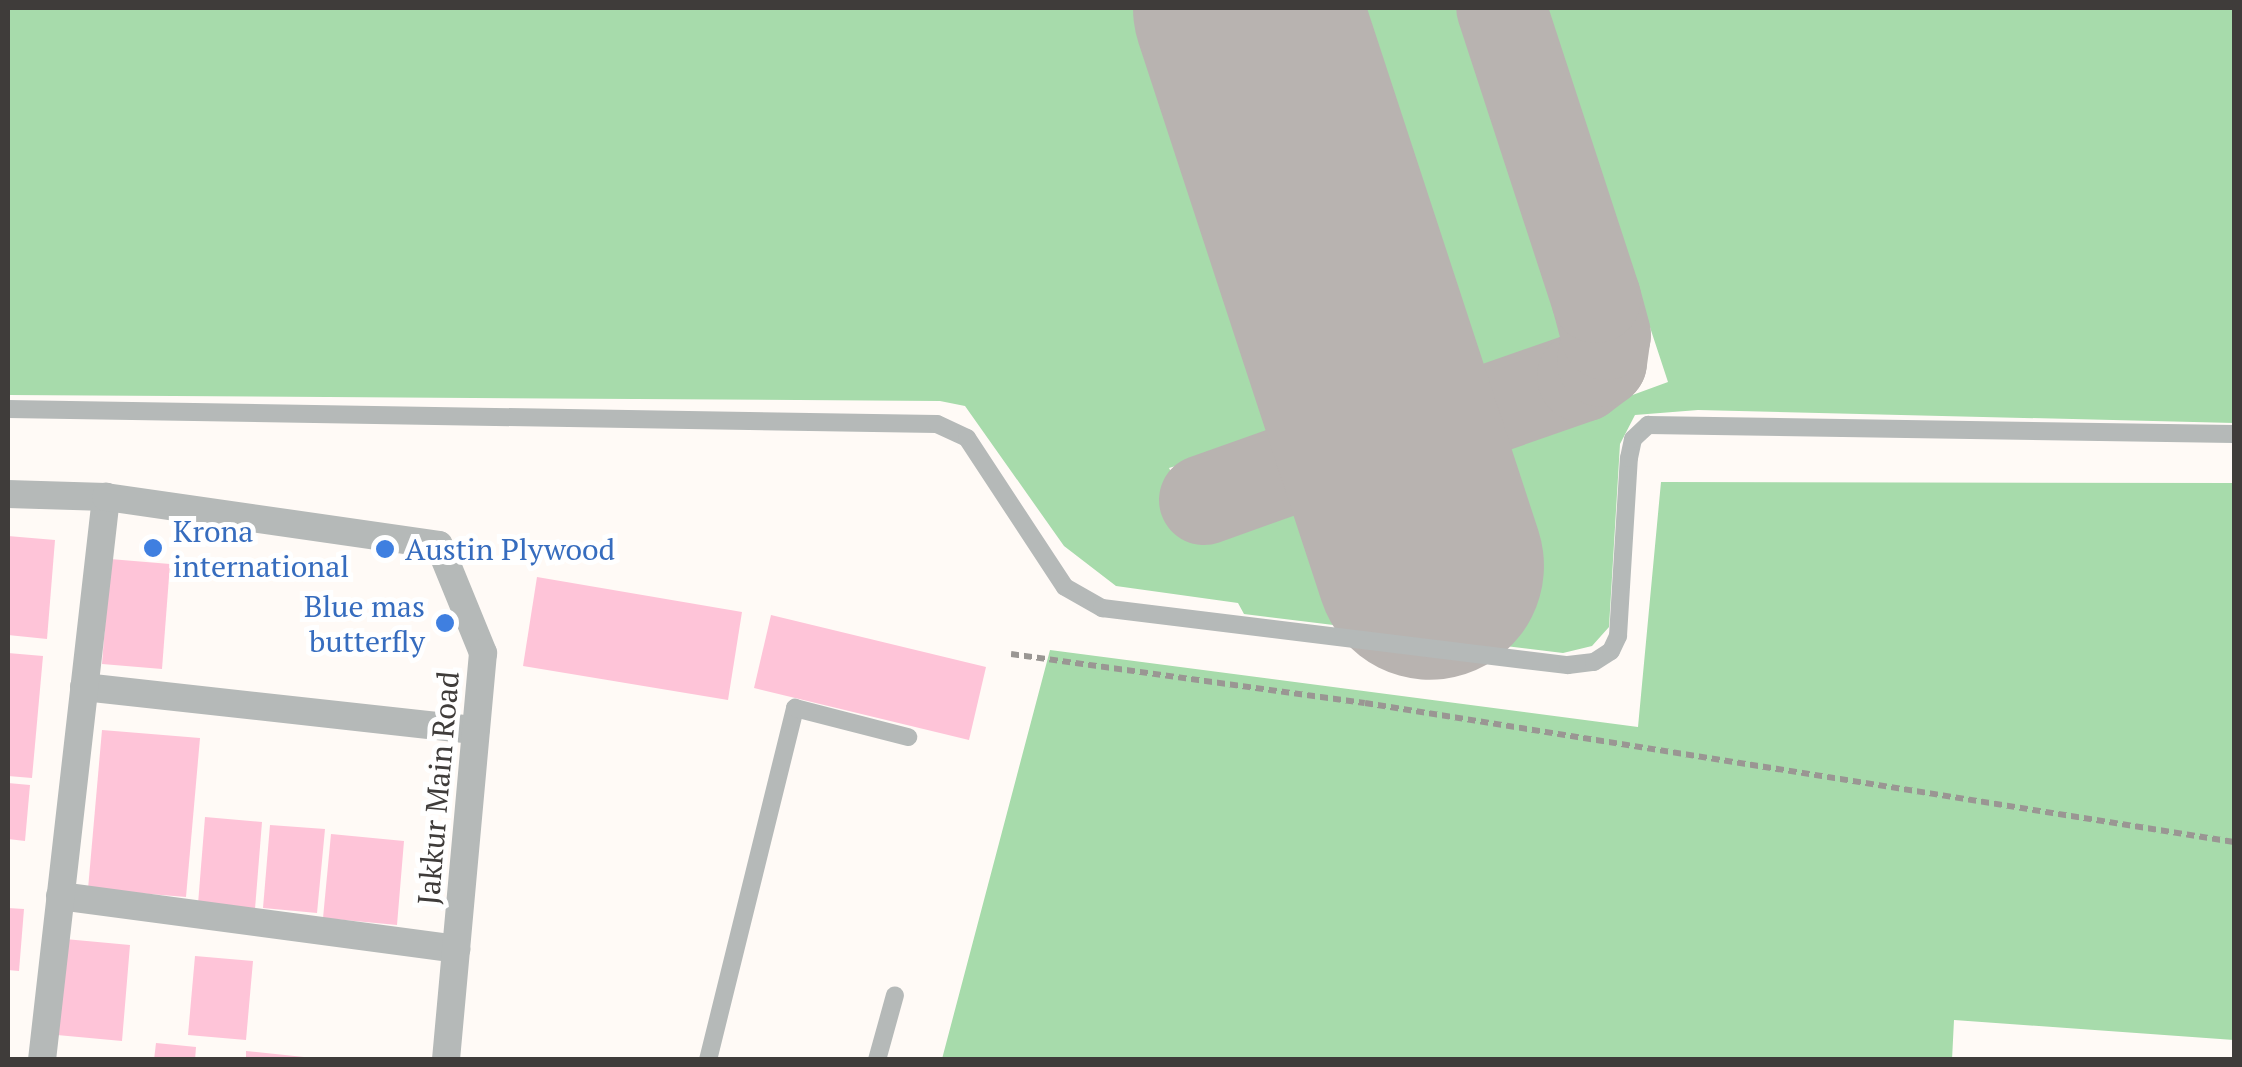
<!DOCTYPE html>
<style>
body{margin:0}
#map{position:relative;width:2242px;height:1067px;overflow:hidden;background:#fffaf6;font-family:"PT Serif",serif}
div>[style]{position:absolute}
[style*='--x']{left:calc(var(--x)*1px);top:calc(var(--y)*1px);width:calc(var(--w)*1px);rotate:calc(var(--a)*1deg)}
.green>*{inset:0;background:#a7dbab}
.taxiway>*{height:90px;margin:-45px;padding:0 45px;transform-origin:45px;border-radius:45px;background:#b8b3b0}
.runway>*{height:228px;margin:-114px;padding:0 114px;transform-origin:114px;border-radius:114px;background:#b8b3b0}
.building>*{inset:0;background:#fec4d8}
.path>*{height:6px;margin-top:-3px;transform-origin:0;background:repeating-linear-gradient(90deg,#9a9693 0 8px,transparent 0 13px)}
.service>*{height:18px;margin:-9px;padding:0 9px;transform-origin:9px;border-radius:9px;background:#b5b9b8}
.minor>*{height:28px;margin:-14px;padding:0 14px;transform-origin:14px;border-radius:14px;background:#b5b9b8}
.tertiary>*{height:28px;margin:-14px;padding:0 14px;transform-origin:14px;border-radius:14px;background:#b5b9b8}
.dots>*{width:28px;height:28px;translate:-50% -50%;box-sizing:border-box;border:5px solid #fff;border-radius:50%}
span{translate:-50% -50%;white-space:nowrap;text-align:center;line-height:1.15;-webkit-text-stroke:10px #fff;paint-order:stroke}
.shop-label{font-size:30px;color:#366cbe}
.left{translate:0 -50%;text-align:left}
.right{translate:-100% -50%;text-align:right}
.street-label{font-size:30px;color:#3f3c3a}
.frame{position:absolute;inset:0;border:10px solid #3f3c3a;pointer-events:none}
</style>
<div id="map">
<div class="green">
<div style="clip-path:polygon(8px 8px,1195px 8px,1325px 407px,1313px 425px,1169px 468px,1206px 538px,1342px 492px,1353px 494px,1390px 589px,1490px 557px,1472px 511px,1483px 467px,1504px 442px,1668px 382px,1545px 8px,2234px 8px,2234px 423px,1698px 410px,1635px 415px,1620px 444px,1609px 627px,1592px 646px,1563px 653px,1244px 614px,1238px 603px,1116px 586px,1064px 546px,965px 406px,940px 401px,8px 395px)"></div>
<div style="clip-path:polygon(1308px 8px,1466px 8px,1569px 318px,1556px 347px,1453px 377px,1425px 367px)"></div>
<div style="clip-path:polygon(1661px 482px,2234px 483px,2234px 1040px,1954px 1020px,1952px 1060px,942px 1059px,1050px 650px,1638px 727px)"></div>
</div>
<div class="taxiway">
<div style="--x:1376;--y:402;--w:31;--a:45"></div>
<div style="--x:1398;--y:424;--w:30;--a:14"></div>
<div style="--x:1427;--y:431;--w:164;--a:-19.2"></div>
<div style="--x:1582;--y:377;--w:25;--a:-37"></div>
<div style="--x:1602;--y:362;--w:27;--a:-82"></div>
<div style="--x:1606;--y:335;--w:38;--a:-105"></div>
<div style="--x:1596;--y:298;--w:305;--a:-108.1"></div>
<div style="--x:1204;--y:500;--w:173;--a:-19.6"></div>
<div style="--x:1367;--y:442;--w:14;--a:-54"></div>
<div style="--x:1375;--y:431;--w:29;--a:-88"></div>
</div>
<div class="runway">
<div style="--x:1247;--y:8;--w:587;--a:71.84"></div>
</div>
<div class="building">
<div style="clip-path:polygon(8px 536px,55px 540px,47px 639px,8px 635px)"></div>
<div style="clip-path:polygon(110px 559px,170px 564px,162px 669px,102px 664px)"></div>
<div style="clip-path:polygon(537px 577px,742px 612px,728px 700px,523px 666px)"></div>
<div style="clip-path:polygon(771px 615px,986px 667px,969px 740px,754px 688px)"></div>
<div style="clip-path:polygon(8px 653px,43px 656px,32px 778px,8px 776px)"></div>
<div style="clip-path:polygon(102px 730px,200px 738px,186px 897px,88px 889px)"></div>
<div style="clip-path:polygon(8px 783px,30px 785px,25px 841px,8px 839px)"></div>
<div style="clip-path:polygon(205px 817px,262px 822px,255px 909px,198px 904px)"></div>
<div style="clip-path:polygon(270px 825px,325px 829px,317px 913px,263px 908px)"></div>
<div style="clip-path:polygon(331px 834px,404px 841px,397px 925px,323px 918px)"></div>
<div style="clip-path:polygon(8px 908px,24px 909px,19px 971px,8px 970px)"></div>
<div style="clip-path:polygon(65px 939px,130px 945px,122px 1041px,57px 1035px)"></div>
<div style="clip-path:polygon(195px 956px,253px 961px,246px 1040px,188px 1035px)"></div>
<div style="clip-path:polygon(156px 1043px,196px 1047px,195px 1060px,154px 1060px)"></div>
<div style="clip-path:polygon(246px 1051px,304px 1057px,303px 1060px,246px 1060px)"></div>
</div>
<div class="path">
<div style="--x:1011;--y:654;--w:357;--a:7.9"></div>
<div style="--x:1365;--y:703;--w:880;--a:9.09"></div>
</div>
<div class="service">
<div style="--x:8;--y:409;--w:929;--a:0.93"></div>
<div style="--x:937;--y:424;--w:33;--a:25"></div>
<div style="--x:967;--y:438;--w:178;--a:56.7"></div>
<div style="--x:1065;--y:587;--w:43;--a:29.6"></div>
<div style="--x:1102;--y:608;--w:469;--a:7"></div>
<div style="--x:1568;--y:665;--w:26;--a:-7"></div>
<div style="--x:1594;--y:662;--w:20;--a:-33"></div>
<div style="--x:1611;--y:651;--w:17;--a:-65"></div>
<div style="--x:1618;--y:636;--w:178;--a:-86.5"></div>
<div style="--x:1629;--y:458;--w:19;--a:-78"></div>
<div style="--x:1633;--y:439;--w:21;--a:-43"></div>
<div style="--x:1648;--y:425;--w:586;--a:0.88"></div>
<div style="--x:708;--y:1060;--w:363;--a:-76.1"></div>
<div style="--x:795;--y:708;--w:117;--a:14.4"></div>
<div style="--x:877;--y:1060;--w:67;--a:-74.5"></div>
</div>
<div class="minor">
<div style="--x:84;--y:687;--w:394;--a:6.3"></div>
<div style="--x:60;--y:896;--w:400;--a:7.6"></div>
<div style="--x:42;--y:1060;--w:567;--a:-83.51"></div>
</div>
<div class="tertiary">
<div style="--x:8;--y:494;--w:98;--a:1.8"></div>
<div style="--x:106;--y:497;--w:336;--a:8.2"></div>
<div style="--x:439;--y:545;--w:117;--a:67.8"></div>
<div style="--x:483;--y:653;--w:409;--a:95.2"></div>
</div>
<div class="dots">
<div style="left:153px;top:548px;background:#3f7fe0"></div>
<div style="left:385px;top:549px;background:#3f7fe0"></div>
<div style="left:445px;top:623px;background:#3f7fe0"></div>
</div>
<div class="shop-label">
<span class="left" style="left:173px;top:548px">Krona<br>international</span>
<span class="left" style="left:405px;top:549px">Austin Plywood</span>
<span class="right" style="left:425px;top:623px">Blue mas<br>butterfly</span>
</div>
<div class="street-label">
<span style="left:438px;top:788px;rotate:-85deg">Jakkur Main Road</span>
</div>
<div class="frame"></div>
</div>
